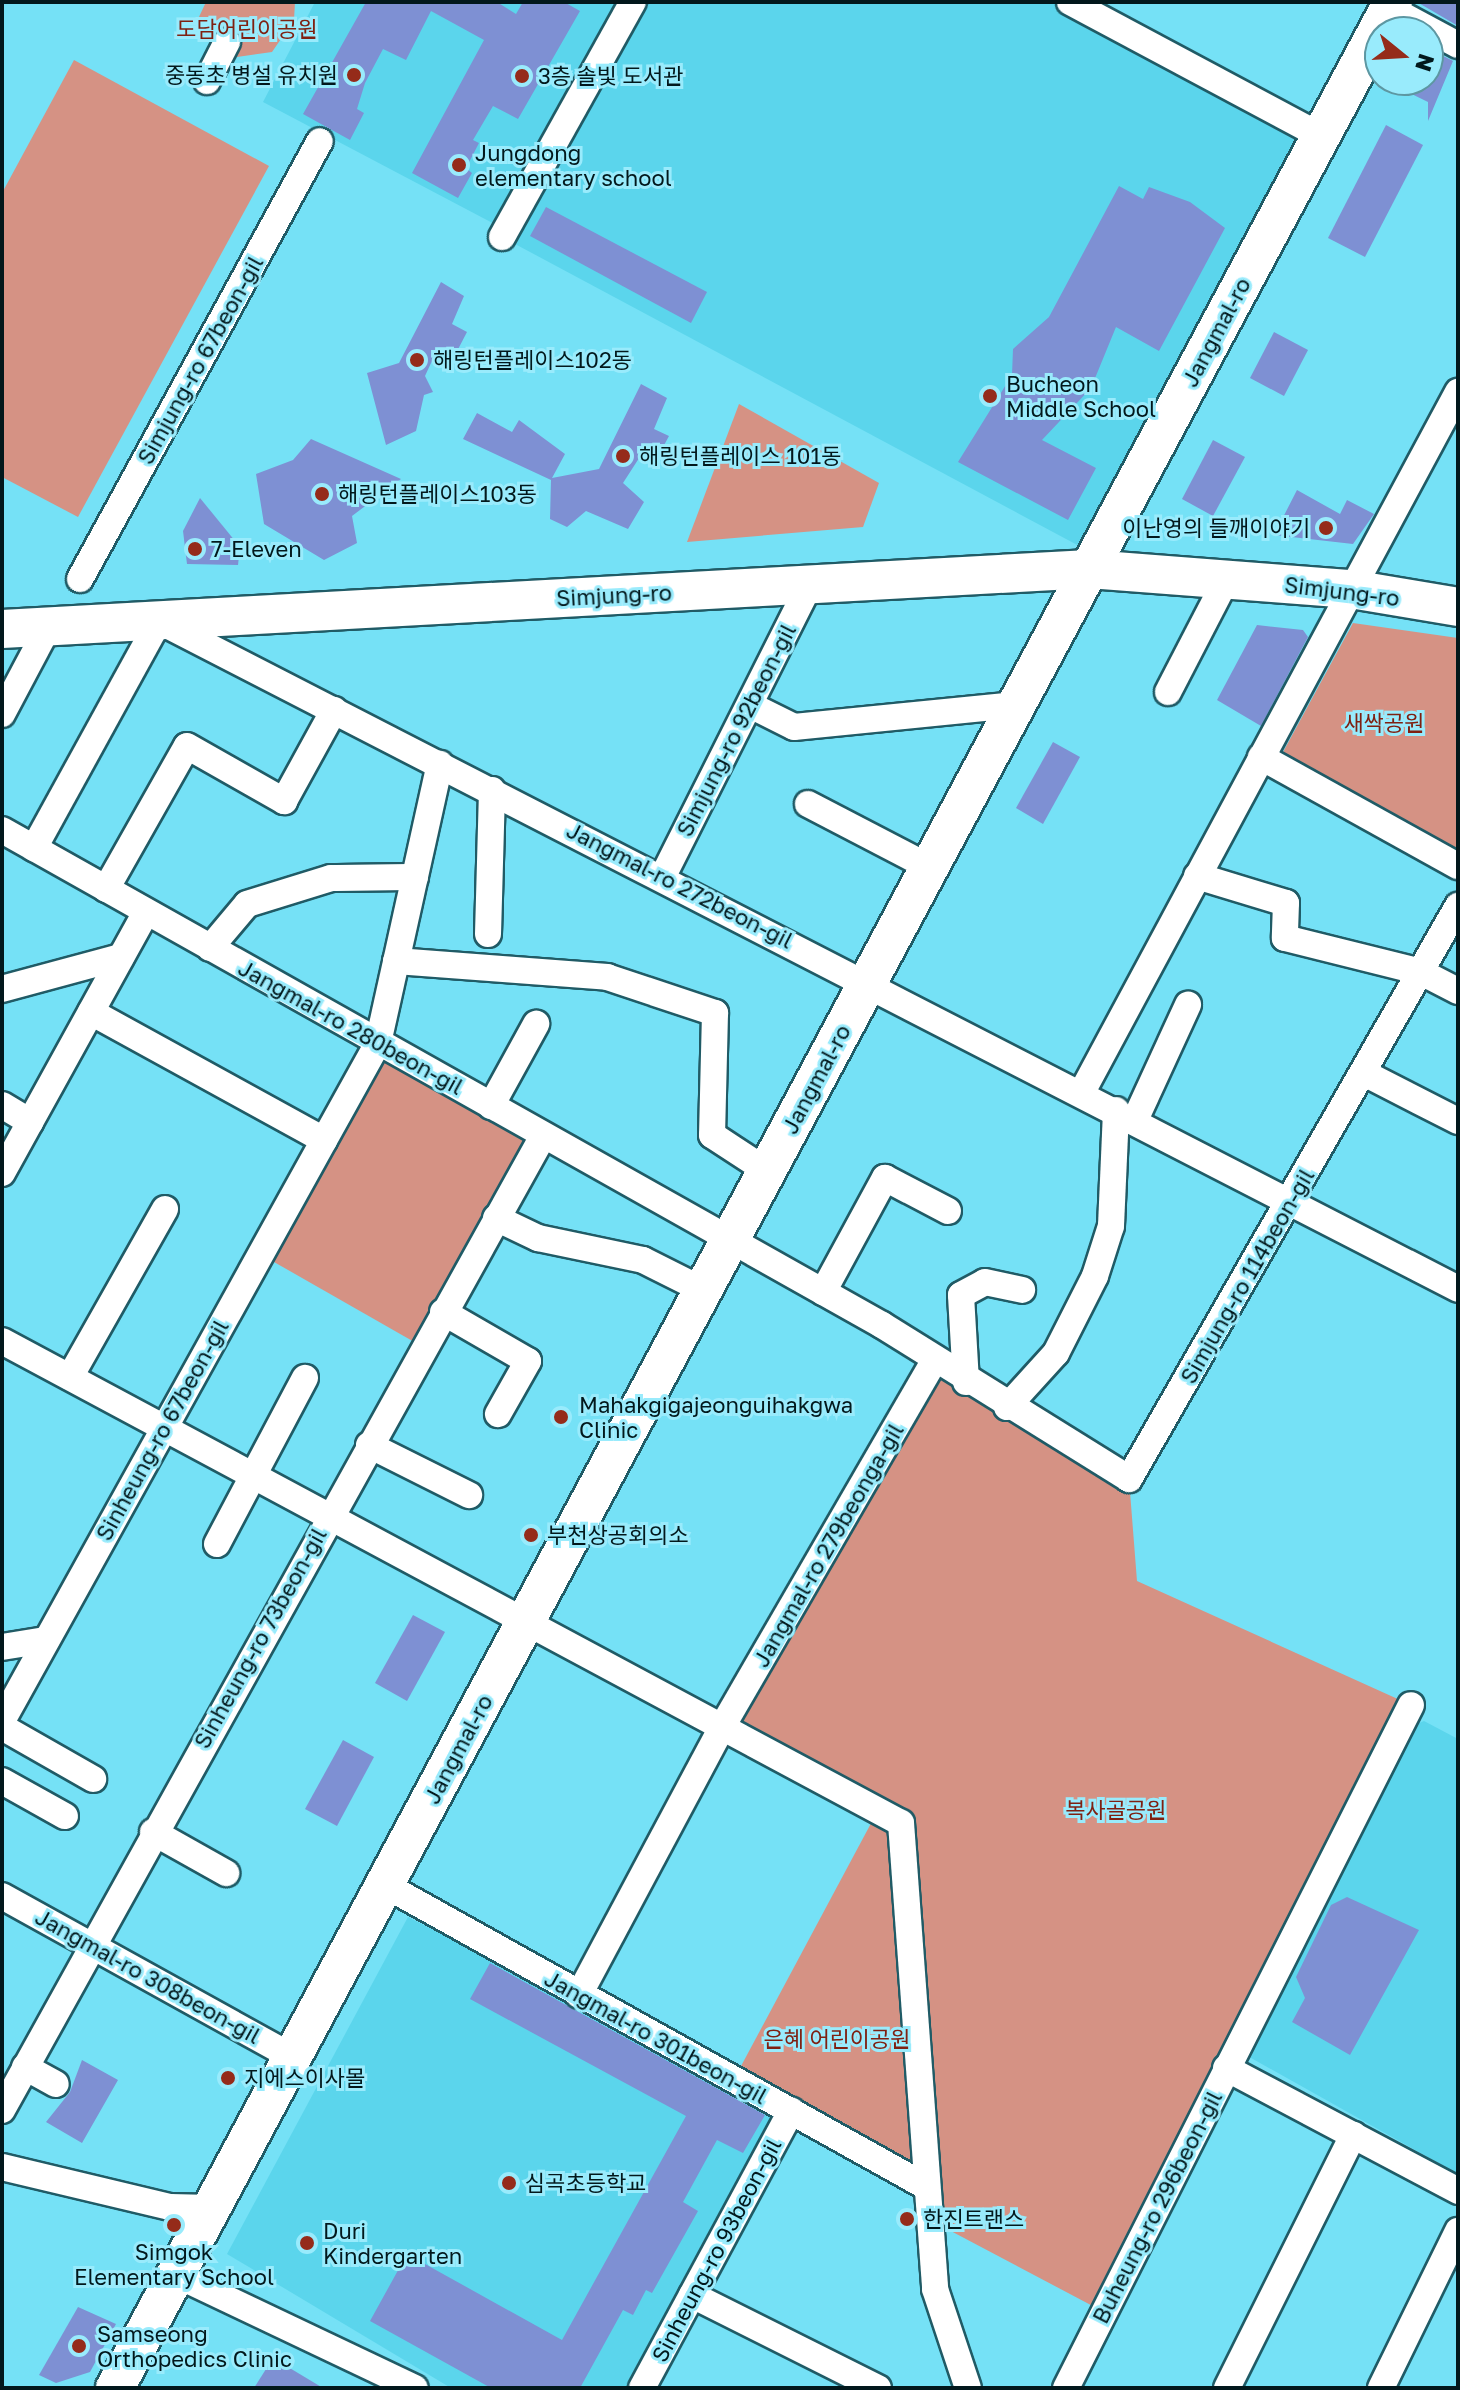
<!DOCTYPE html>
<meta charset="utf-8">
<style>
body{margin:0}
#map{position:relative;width:1460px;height:2390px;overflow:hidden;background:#75e1f6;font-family:"Golos Text","Noto Sans KR",sans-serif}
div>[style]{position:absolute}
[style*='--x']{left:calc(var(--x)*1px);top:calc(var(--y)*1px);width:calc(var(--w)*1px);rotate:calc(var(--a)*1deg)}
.built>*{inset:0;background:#5bd5ec}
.green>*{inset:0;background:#d59284}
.building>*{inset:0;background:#7e90d3}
.roads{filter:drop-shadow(2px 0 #205b66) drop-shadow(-2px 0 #205b66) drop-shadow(0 2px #205b66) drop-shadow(0 -2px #205b66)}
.street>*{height:26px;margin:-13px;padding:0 13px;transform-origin:13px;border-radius:13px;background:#fff}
.secondary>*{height:38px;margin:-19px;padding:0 19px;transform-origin:19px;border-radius:19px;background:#fff}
.dots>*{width:22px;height:22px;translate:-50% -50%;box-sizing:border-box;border:4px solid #99ebfc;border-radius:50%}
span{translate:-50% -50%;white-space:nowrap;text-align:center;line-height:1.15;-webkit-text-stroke:6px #99ebfc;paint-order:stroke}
.park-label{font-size:22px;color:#7f2011}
.poi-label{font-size:22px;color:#02181c}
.right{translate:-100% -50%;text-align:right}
.left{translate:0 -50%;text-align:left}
.street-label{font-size:22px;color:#02181c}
.frame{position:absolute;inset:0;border:4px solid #02181c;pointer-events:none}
.north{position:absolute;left:1364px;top:16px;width:80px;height:80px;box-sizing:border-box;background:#99ebfc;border:2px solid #5d97a2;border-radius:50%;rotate:108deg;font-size:22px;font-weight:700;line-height:32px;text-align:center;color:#02181c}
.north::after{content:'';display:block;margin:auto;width:28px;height:36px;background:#952b1a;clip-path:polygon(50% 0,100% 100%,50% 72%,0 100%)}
</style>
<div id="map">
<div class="built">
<div style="clip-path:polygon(315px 2px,624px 2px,502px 228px,263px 102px)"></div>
<div style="clip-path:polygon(636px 2px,1062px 2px,1321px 136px,1096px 555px,502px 237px)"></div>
<div style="clip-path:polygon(1424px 1721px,1458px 1739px,1458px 2174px,1244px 2054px,1407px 1728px)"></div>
<div style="clip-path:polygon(408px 1917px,791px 2111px,642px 2388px,451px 2388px,227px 2254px)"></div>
</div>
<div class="green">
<div style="clip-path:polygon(206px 2px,295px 2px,294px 20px,272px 52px,237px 57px,198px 19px)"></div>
<div style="clip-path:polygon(74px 60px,269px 166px,78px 517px,2px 477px,2px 193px)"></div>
<div style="clip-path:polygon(739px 404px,879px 483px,863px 527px,687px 542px)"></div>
<div style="clip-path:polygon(1353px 623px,1458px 638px,1458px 850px,1283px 752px)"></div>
<div style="clip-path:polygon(378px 1043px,543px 1136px,423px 1347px,260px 1254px)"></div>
<div style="clip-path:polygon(933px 1363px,1129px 1479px,1137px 1581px,1411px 1705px,1104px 2312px,930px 2220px,901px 1823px,722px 1727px)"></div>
<div style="clip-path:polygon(876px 1814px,896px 1829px,917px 2169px,740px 2068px)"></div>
</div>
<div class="building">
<div style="clip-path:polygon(366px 2px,497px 2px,516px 14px,523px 2px,564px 2px,580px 11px,518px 119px,493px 106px,473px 140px,479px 143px,466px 168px,472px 173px,458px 198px,412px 173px,484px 40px,431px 11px,406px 60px,383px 49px,365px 83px,357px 109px,364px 113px,350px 140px,303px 114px)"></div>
<div style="clip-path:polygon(1417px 2px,1458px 2px,1458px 26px)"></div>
<div style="clip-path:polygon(1428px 48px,1453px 61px,1428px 121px,1428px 102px,1383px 80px,1428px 80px)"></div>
<div style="clip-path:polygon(1386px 125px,1423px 145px,1365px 257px,1328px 238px)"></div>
<div style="clip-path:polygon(1119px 186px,1143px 199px,1149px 187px,1190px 202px,1225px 228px,1159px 351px,1116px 327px,1091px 388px,1042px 440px,1096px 468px,1068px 520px,958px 462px,1012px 375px,1013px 349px,1049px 317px)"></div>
<div style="clip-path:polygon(546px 207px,707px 292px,691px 323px,530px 236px)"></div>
<div style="clip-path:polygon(441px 282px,464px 296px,452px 324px,467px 332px,454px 357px,437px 350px,425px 376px,433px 392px,424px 395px,416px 431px,386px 445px,367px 373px,399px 363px)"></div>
<div style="clip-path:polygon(1274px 332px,1308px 350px,1284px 396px,1250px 378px)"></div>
<div style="clip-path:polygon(641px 384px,667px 398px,654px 429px,669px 436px,656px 460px,643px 452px,623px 483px,644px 502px,628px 529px,586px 511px,567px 527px,550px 519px,551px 480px,463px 439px,477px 413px,512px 432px,519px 420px,565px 454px,552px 478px,599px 469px)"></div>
<div style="clip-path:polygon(311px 439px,401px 479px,352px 516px,357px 543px,324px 560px,264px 524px,256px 474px,293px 460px)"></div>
<div style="clip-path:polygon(1213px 440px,1245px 457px,1213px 516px,1182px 499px)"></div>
<div style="clip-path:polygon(1297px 490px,1340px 514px,1347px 500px,1374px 514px,1353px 544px,1274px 535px)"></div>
<div style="clip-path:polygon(200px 498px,240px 547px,238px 565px,187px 564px,183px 531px)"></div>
<div style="clip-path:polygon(1257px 625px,1303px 630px,1308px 637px,1261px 726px,1217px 700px)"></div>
<div style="clip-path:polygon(1053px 742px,1080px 757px,1043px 824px,1016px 808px)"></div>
<div style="clip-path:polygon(413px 1615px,445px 1632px,407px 1701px,375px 1683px)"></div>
<div style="clip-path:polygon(343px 1740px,374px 1757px,337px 1826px,305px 1809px)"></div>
<div style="clip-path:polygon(1347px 1897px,1419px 1930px,1350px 2055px,1292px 2022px,1305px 1998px,1296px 1977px,1331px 1905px)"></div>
<div style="clip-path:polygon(490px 1963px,765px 2115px,743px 2153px,717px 2140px,683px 2202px,698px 2211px,652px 2293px,646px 2290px,633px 2315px,623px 2310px,580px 2388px,491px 2388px,370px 2321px,407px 2254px,562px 2340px,686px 2116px,470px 1999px)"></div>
<div style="clip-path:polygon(82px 2060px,118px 2080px,82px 2143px,46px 2122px,70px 2092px)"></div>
<div style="clip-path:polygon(78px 2307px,116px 2324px,90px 2372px,56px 2383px,39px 2375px)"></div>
<div style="clip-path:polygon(273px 2358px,323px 2388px,254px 2388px)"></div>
</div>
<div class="roads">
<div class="street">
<div style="--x:1070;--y:2;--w:285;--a:28.1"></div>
<div style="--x:1389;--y:8;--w:78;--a:28.2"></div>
<div style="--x:207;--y:81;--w:44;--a:-62.9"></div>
<div style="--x:502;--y:237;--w:269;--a:-60.9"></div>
<div style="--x:80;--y:579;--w:499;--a:-61.3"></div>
<div style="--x:1168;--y:692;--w:126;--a:-62.6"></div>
<div style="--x:750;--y:705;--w:49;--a:26.6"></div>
<div style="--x:794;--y:727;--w:223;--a:-5.7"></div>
<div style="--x:2;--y:714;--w:98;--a:-62.1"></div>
<div style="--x:1261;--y:757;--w:225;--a:29"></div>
<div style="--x:808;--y:804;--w:136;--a:27.5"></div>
<div style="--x:2;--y:830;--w:1010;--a:29.36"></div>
<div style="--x:882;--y:1325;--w:291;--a:31.9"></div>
<div style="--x:1129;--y:1479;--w:661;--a:-60.14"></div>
<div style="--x:34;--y:848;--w:259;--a:-61.2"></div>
<div style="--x:159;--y:621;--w:1461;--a:27.21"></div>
<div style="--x:663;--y:876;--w:327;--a:-63.3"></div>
<div style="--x:1197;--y:876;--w:93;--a:16.9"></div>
<div style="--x:1286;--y:903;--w:35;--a:92"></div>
<div style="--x:1285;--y:938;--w:140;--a:14"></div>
<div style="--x:1421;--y:972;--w:42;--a:27.2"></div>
<div style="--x:106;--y:889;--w:164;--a:-60.5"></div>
<div style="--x:187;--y:746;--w:112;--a:29.6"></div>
<div style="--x:284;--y:801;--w:104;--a:-61.2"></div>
<div style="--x:488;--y:934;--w:144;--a:-88.4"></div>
<div style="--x:210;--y:948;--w:57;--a:-49.9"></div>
<div style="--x:247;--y:904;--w:88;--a:-17.2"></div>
<div style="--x:331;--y:878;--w:84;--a:-0.7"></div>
<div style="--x:396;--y:961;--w:212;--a:4.3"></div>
<div style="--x:607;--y:977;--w:114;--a:18.4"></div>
<div style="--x:715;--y:1013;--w:122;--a:91.4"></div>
<div style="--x:712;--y:1135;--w:66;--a:33.2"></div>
<div style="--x:2;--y:989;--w:123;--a:-15.1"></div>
<div style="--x:91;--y:1012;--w:266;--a:28.8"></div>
<div style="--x:1364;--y:1073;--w:106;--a:27.1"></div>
<div style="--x:1082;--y:1092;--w:795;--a:-61.76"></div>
<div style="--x:2;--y:1105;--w:33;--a:31"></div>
<div style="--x:491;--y:1106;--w:94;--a:-61.2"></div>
<div style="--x:1135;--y:1120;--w:127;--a:-65.3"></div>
<div style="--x:2;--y:1173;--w:298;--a:-61.1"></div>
<div style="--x:496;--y:1218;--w:47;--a:25.5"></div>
<div style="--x:538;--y:1238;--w:107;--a:11.8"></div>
<div style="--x:643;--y:1260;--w:67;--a:26.6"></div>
<div style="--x:823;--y:1292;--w:130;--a:-61.5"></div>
<div style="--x:885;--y:1178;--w:71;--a:27.6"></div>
<div style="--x:443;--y:1312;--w:98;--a:30"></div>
<div style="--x:528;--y:1361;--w:61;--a:119.5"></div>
<div style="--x:2;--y:1341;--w:1020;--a:28.2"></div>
<div style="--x:901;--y:1823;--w:467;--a:85.8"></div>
<div style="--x:935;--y:2289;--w:104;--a:71.6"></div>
<div style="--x:70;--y:1377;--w:193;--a:-60.5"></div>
<div style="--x:966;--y:1382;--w:87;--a:-93.3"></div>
<div style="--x:961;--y:1295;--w:27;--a:-28"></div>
<div style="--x:985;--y:1282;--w:38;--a:12"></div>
<div style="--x:1007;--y:1407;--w:73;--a:-47.8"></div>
<div style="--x:1056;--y:1353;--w:86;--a:-63.1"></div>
<div style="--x:1095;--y:1276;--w:52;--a:-72.3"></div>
<div style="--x:1111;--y:1226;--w:116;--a:-87.5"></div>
<div style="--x:369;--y:1445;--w:112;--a:26.6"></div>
<div style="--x:217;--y:1544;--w:188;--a:-62.1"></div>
<div style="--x:2;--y:1647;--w:45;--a:-9"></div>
<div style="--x:2;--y:1721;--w:775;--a:-60.99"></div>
<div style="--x:378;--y:1043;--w:286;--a:-77.5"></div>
<div style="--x:2;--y:1727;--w:105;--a:29.7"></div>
<div style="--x:2;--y:1781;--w:72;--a:29.1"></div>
<div style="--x:153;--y:1832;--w:84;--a:29.3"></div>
<div style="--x:385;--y:1885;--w:620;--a:29.13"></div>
<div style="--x:2;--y:1896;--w:333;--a:29"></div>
<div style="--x:579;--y:1995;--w:304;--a:-61.9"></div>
<div style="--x:722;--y:1727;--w:421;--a:-59.9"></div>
<div style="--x:25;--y:2067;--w:35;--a:29"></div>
<div style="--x:1226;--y:2068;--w:263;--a:27.9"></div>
<div style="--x:2;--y:2110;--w:1114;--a:-60.95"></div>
<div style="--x:2;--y:2167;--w:173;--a:13.4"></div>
<div style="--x:170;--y:2207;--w:42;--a:1.4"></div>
<div style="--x:177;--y:2275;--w:263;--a:25.4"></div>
<div style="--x:692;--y:2295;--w:208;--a:26.6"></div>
<div style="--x:642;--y:2388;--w:315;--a:-61.7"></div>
<div style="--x:1066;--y:2388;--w:765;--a:-63.2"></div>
<div style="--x:1227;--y:2388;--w:283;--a:-63.5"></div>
<div style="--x:1381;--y:2388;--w:175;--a:-63.9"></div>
</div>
<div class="secondary">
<div style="--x:2;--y:629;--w:1089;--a:-3.16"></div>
<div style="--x:1089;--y:569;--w:263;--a:4.4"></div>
<div style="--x:1351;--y:589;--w:109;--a:9.5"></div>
<div style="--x:115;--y:2388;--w:2707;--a:-61.83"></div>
</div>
</div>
<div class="dots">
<div style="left:354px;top:75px;background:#952b1a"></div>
<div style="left:522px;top:76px;background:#952b1a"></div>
<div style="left:459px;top:165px;background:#952b1a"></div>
<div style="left:417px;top:360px;background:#952b1a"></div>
<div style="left:990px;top:396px;background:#952b1a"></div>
<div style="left:623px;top:456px;background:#952b1a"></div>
<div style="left:322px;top:494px;background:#952b1a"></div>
<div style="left:1326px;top:528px;background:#952b1a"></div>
<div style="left:195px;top:549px;background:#952b1a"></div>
<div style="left:561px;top:1417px;background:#952b1a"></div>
<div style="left:531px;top:1535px;background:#952b1a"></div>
<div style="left:228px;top:2078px;background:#952b1a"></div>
<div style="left:509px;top:2183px;background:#952b1a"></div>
<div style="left:907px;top:2219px;background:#952b1a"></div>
<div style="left:174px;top:2225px;background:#952b1a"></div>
<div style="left:307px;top:2243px;background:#952b1a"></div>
<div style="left:79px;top:2346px;background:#952b1a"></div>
</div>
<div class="park-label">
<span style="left:247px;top:29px">도담어린이공원</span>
<span style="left:1384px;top:723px">새싹공원</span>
<span style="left:1116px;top:1810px">복사골공원</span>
<span style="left:837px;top:2039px">은혜 어린이공원</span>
</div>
<div class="poi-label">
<span class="right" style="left:338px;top:75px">중동초 병설 유치원</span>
<span class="left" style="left:538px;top:76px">3층 솔빛 도서관</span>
<span class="left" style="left:475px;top:165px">Jungdong<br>elementary school</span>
<span class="left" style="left:433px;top:360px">해링턴플레이스102동</span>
<span class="left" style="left:1006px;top:396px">Bucheon<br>Middle School</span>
<span class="left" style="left:639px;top:456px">해링턴플레이스 101동</span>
<span class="left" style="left:338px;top:494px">해링턴플레이스103동</span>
<span class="right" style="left:1310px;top:528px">이난영의 들깨이야기</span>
<span class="left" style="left:211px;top:549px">7-Eleven</span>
<span class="left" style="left:579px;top:1417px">Mahakgigajeonguihakgwa<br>Clinic</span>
<span class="left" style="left:547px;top:1535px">부천상공회의소</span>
<span class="left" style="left:244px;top:2078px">지에스이사몰</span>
<span class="left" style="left:525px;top:2183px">심곡초등학교</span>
<span class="left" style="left:923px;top:2219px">한진트랜스</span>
<span class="left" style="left:323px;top:2243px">Duri<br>Kindergarten</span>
<span style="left:174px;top:2264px">Simgok<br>Elementary School</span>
<span class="left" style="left:97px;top:2346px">Samseong<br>Orthopedics Clinic</span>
</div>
<div class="street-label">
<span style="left:1216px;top:332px;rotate:-62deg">Jangmal-ro</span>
<span style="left:200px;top:360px;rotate:-61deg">Simjung-ro 67beon-gil</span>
<span style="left:1342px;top:591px;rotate:7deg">Simjung-ro</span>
<span style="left:614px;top:595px;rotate:-3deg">Simjung-ro</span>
<span style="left:736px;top:730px;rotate:-63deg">Simjung-ro 92beon-gil</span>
<span style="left:680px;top:885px;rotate:27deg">Jangmal-ro 272beon-gil</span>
<span style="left:351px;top:1027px;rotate:29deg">Jangmal-ro 280beon-gil</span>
<span style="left:816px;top:1079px;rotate:-62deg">Jangmal-ro</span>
<span style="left:1247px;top:1276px;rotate:-60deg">Simjung-ro 114beon-gil</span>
<span style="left:162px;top:1430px;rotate:-61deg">Sinheung-ro 67beon-gil</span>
<span style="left:828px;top:1545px;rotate:-60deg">Jangmal-ro 279beonga-gil</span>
<span style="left:260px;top:1638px;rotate:-61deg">Sinheung-ro 73beon-gil</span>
<span style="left:458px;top:1749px;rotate:-62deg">Jangmal-ro</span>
<span style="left:148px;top:1976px;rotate:29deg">Jangmal-ro 308beon-gil</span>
<span style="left:656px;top:2037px;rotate:29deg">Jangmal-ro 301beon-gil</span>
<span style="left:1157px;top:2207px;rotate:-63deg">Buheung-ro 296beon-gil</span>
<span style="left:716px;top:2250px;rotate:-62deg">Sinheung-ro 93beon-gil</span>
</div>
<div class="frame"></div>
<div class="north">N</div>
</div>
